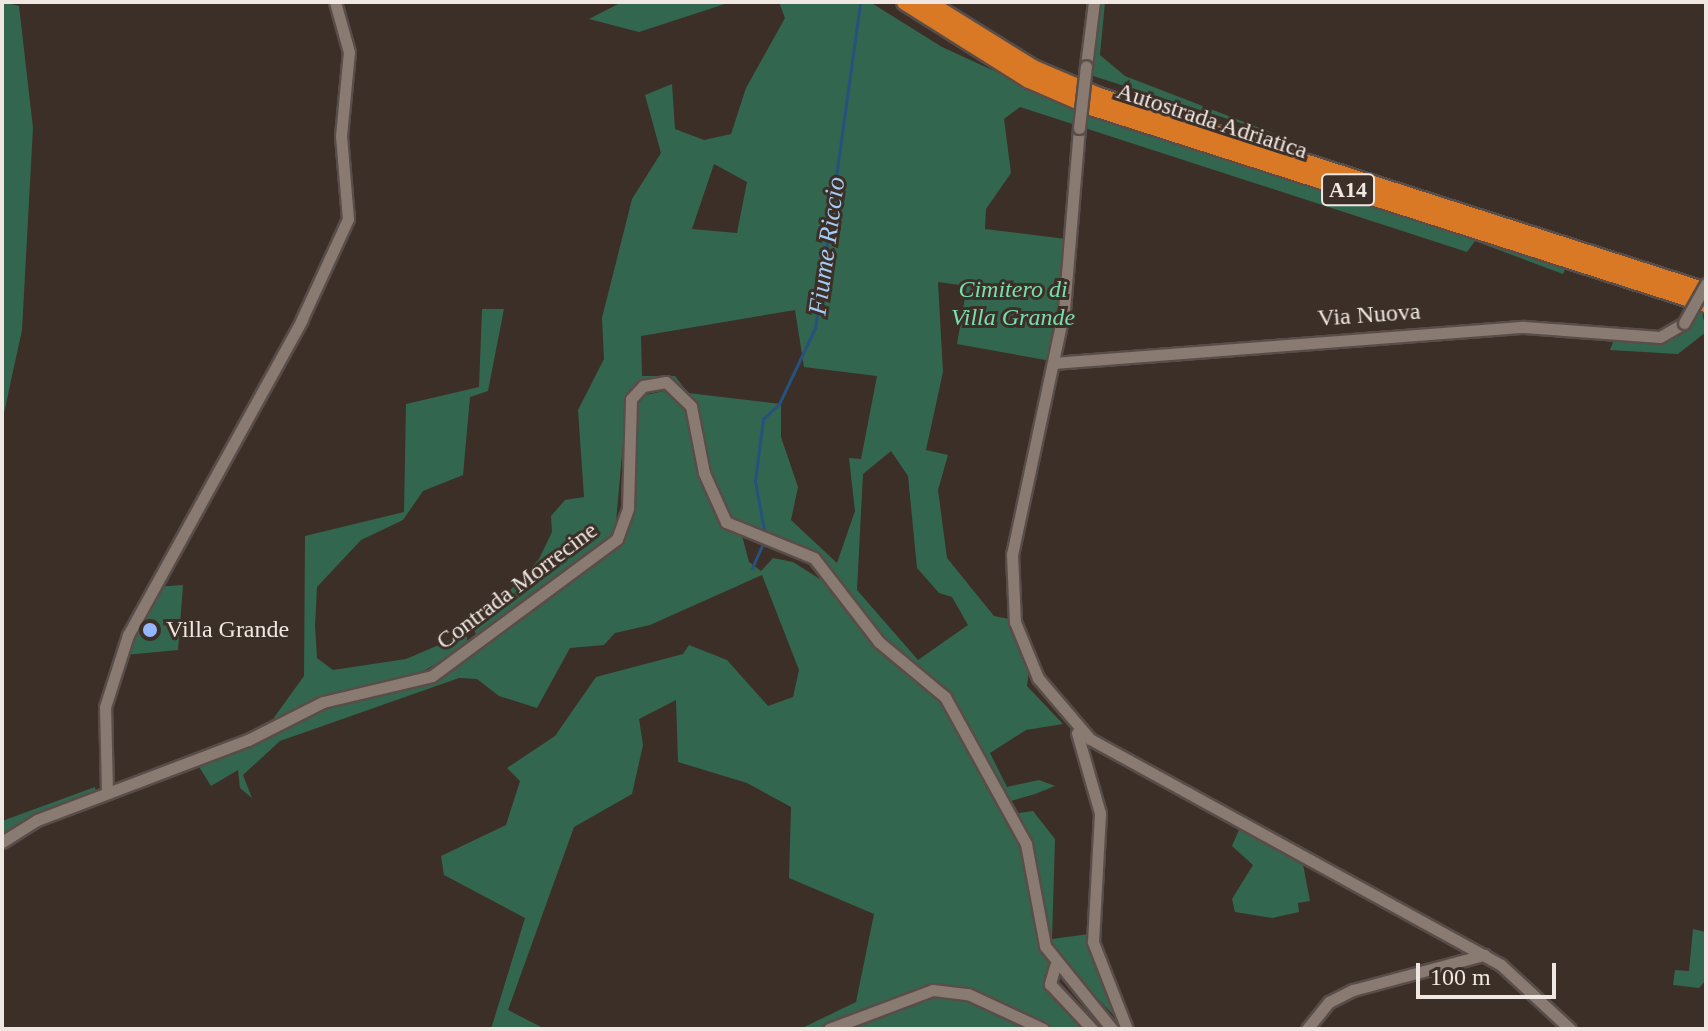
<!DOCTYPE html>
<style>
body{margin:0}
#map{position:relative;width:1708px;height:1031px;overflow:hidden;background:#3c2f28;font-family:Georgia,serif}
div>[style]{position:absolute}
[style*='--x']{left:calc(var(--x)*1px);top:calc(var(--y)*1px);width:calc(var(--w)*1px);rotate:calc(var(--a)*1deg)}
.green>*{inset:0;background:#33664f}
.stream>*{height:3px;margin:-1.5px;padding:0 1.5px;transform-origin:1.5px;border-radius:1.5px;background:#25527f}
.roads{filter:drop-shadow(2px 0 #584d48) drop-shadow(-2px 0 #584d48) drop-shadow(0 2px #584d48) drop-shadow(0 -2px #584d48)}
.minor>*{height:11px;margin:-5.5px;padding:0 5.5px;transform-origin:5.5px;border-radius:5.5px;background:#897a72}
.highway>*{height:16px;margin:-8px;padding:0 8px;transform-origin:8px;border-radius:8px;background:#da7925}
.bridges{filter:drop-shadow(2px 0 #584d48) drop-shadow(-2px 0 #584d48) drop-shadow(0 2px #584d48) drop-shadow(0 -2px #584d48)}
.minor-bridge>*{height:11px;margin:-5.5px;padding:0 5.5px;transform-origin:5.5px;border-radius:5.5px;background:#897a72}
.dots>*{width:22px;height:22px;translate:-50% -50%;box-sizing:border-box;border:4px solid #3c2f28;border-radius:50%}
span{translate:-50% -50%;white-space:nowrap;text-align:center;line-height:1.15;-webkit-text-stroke:6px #3c2f28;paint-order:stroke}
.shield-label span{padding:2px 6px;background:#3c2f28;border:2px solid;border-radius:6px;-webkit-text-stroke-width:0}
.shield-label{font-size:22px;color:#f0e7e3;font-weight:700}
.street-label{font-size:24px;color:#f0e7e3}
.park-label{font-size:24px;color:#76e0b0;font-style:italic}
.poi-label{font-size:24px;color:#f0e7e3}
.left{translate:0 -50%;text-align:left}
.water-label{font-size:26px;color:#a5cbf5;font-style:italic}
.frame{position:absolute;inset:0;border:4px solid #f0e7e3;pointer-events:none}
.scale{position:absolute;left:1416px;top:963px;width:140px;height:36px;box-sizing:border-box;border:4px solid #f0e7e3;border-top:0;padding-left:10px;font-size:24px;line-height:28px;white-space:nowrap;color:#f0e7e3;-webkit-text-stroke:6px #3c2f28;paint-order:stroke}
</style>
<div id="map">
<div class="green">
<div style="clip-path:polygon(2px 2px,19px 6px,33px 128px,22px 330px,2px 422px)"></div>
<div style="clip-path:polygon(622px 2px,731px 2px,639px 32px,589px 19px)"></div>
<div style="clip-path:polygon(evenodd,779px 2px,870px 2px,942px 47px,1113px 125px,1566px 267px,1563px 274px,1475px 241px,1467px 252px,1020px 107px,1004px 119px,1011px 173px,986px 209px,985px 229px,1066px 239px,1051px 361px,957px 344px,967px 286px,938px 282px,943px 372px,926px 450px,948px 455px,938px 490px,947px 558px,994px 616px,1009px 619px,1029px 670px,1027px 686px,1063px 724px,1026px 730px,990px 753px,1007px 787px,1039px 780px,1055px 786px,1035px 794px,1011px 801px,951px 700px,864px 619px,822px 559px,729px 519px,706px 465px,693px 405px,674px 382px,664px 379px,627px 397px,615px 534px,478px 640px,474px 629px,539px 559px,552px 532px,551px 516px,565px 500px,584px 497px,578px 410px,604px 359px,602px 318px,632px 199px,661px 153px,645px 95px,672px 84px,675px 129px,704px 140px,731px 134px,746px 88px,785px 18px,779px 2px,714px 164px,747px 182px,737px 233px,692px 229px,714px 164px,779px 2px,795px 310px,804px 367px,877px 376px,861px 459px,849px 458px,855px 511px,837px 563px,791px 520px,798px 487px,781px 437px,781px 404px,688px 393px,675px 376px,642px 376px,641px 336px,795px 310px,779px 2px,891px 451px,908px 476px,917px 568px,939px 593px,952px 597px,968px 625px,918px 660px,857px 590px,863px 474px,891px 451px)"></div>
<div style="clip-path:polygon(1097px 2px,1105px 2px,1100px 55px,1125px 76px,1278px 135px,1090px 75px)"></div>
<div style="clip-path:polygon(1701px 306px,1706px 332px,1678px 354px,1610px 350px,1615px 337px,1668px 342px)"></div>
<div style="clip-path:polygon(482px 309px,504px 309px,488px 391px,470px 397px,463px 475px,423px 491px,403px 520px,361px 540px,317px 587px,315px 626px,317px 658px,333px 670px,406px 659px,467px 633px,467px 646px,415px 676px,331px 695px,273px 719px,304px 676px,305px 536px,404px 512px,406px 404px,479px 387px)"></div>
<div style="clip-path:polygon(664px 391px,688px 409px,712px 507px,741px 532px,749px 562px,761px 571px,773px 558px,793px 562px,823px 581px,882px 650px,934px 693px,1007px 815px,1033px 811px,1055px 839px,1052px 939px,1089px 934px,1120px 1022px,1058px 957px,1044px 976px,1048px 988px,1088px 1029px,800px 1029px,856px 1002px,874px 914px,789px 878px,791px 807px,747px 783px,678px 762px,676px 700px,639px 719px,643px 745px,632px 794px,574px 827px,508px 1010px,545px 1029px,491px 1029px,525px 918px,444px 875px,441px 856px,506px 825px,520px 781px,507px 768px,555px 736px,596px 677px,683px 654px,689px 645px,727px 660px,768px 706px,793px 697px,799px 670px,762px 575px,650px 625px,615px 633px,604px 645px,570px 648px,537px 708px,499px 696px,477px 679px,459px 678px,280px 741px,243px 775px,252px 798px,240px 788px,238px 770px,211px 786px,198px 765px,308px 712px,438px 678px,616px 547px,629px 526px,634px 409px,641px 396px)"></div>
<div style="clip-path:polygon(183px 585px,178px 650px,125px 655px,155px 587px)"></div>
<div style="clip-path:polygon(95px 787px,96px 792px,2px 835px,2px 821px)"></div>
<div style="clip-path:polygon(1241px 825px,1302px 859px,1310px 901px,1298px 903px,1299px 912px,1272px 918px,1235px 912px,1232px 899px,1253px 865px,1232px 846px)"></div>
<div style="clip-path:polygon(1693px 929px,1706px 932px,1706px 980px,1699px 988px,1673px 985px,1675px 970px,1689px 971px)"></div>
</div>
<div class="stream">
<div style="--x:765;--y:535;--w:55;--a:-100.5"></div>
<div style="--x:755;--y:481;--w:63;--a:-82.6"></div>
<div style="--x:763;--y:419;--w:22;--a:-43"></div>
<div style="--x:779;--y:404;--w:84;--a:-64.7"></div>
<div style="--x:815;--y:328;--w:329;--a:-82.1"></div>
<div style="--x:752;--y:568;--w:27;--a:-66"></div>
</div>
<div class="roads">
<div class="minor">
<div style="--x:1086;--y:66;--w:64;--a:-82.9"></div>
<div style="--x:1079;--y:128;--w:183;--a:94.7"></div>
<div style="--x:1064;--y:310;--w:249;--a:102"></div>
<div style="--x:1012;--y:554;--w:68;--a:87.5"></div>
<div style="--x:1015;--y:622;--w:61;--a:67.7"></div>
<div style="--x:1038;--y:678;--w:80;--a:49.6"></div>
<div style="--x:1090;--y:739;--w:469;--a:28.8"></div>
<div style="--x:1501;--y:965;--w:94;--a:42.8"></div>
<div style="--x:1053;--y:363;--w:472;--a:-4.4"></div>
<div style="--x:1524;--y:327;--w:136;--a:4.2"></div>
<div style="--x:1660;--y:337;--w:28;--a:-30"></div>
<div style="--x:1077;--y:733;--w:83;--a:74"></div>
<div style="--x:1100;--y:813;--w:129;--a:93.1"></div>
<div style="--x:1093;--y:942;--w:93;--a:68.7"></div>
<div style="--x:107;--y:792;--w:85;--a:-91.3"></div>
<div style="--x:105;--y:707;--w:76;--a:-72.3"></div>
<div style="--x:128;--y:635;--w:359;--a:-61.1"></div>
<div style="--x:301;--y:321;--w:112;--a:-65.3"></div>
<div style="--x:348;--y:219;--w:83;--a:-94.8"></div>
<div style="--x:341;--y:136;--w:84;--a:-84.6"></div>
<div style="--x:349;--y:52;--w:52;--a:-105.6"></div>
<div style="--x:2;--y:842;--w:41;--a:-32.2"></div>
<div style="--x:37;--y:820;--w:226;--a:-20.8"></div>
<div style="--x:248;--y:740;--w:84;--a:-26.9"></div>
<div style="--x:323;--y:702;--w:112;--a:-13.4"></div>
<div style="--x:432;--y:676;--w:230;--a:-36.5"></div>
<div style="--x:617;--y:539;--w:33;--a:-70"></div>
<div style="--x:628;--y:508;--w:109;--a:-88.4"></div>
<div style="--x:631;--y:399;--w:18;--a:-47"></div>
<div style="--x:643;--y:386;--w:23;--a:-10"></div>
<div style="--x:666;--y:382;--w:35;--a:44"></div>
<div style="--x:691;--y:406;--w:68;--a:79"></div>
<div style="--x:704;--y:473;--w:54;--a:65.8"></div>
<div style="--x:726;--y:522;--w:95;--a:22.2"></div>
<div style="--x:814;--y:558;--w:106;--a:52.3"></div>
<div style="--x:879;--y:642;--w:86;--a:39.8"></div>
<div style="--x:945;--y:697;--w:168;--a:61.1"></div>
<div style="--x:1026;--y:844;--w:104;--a:79.4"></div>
<div style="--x:1045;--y:946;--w:107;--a:51.1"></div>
<div style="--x:1055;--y:966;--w:19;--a:106"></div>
<div style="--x:1050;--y:984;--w:62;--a:47"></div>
<div style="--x:829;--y:1029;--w:111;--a:-20.6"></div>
<div style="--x:933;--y:990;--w:35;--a:7"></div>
<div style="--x:968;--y:994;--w:83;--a:25"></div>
<div style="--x:1307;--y:1029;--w:35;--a:-51"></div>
<div style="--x:1329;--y:1002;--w:27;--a:-27"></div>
<div style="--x:1353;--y:990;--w:136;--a:-15"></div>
</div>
<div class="highway">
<div style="--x:905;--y:2;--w:146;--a:32.2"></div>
<div style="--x:1029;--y:80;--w:71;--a:23.3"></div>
<div style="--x:1094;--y:108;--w:643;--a:17.76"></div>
<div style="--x:927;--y:2;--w:125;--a:31.9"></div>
<div style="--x:1033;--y:68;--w:72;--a:23"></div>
<div style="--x:1099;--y:96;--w:638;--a:17.81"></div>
</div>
</div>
<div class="bridges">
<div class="minor-bridge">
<div style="--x:1079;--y:128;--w:62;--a:-83.6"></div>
<div style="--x:1684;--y:323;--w:45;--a:-60.6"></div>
</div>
</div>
<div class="dots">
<div style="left:150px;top:630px;background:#95b7fd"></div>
</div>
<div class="shield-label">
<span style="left:1348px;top:190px">A14</span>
</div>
<div class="street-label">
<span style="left:1212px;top:121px;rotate:18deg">Autostrada Adriatica</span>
<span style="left:1369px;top:315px;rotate:-4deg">Via Nuova</span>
<span style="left:517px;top:586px;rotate:-37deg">Contrada Morrecine</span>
</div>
<div class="park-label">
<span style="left:1013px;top:304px">Cimitero di<br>Villa Grande</span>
</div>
<div class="poi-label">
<span class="left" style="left:166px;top:630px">Villa Grande</span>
</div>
<div class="water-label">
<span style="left:827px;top:246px;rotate:-82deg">Fiume Riccio</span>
</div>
<div class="frame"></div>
<div class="scale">100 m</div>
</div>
